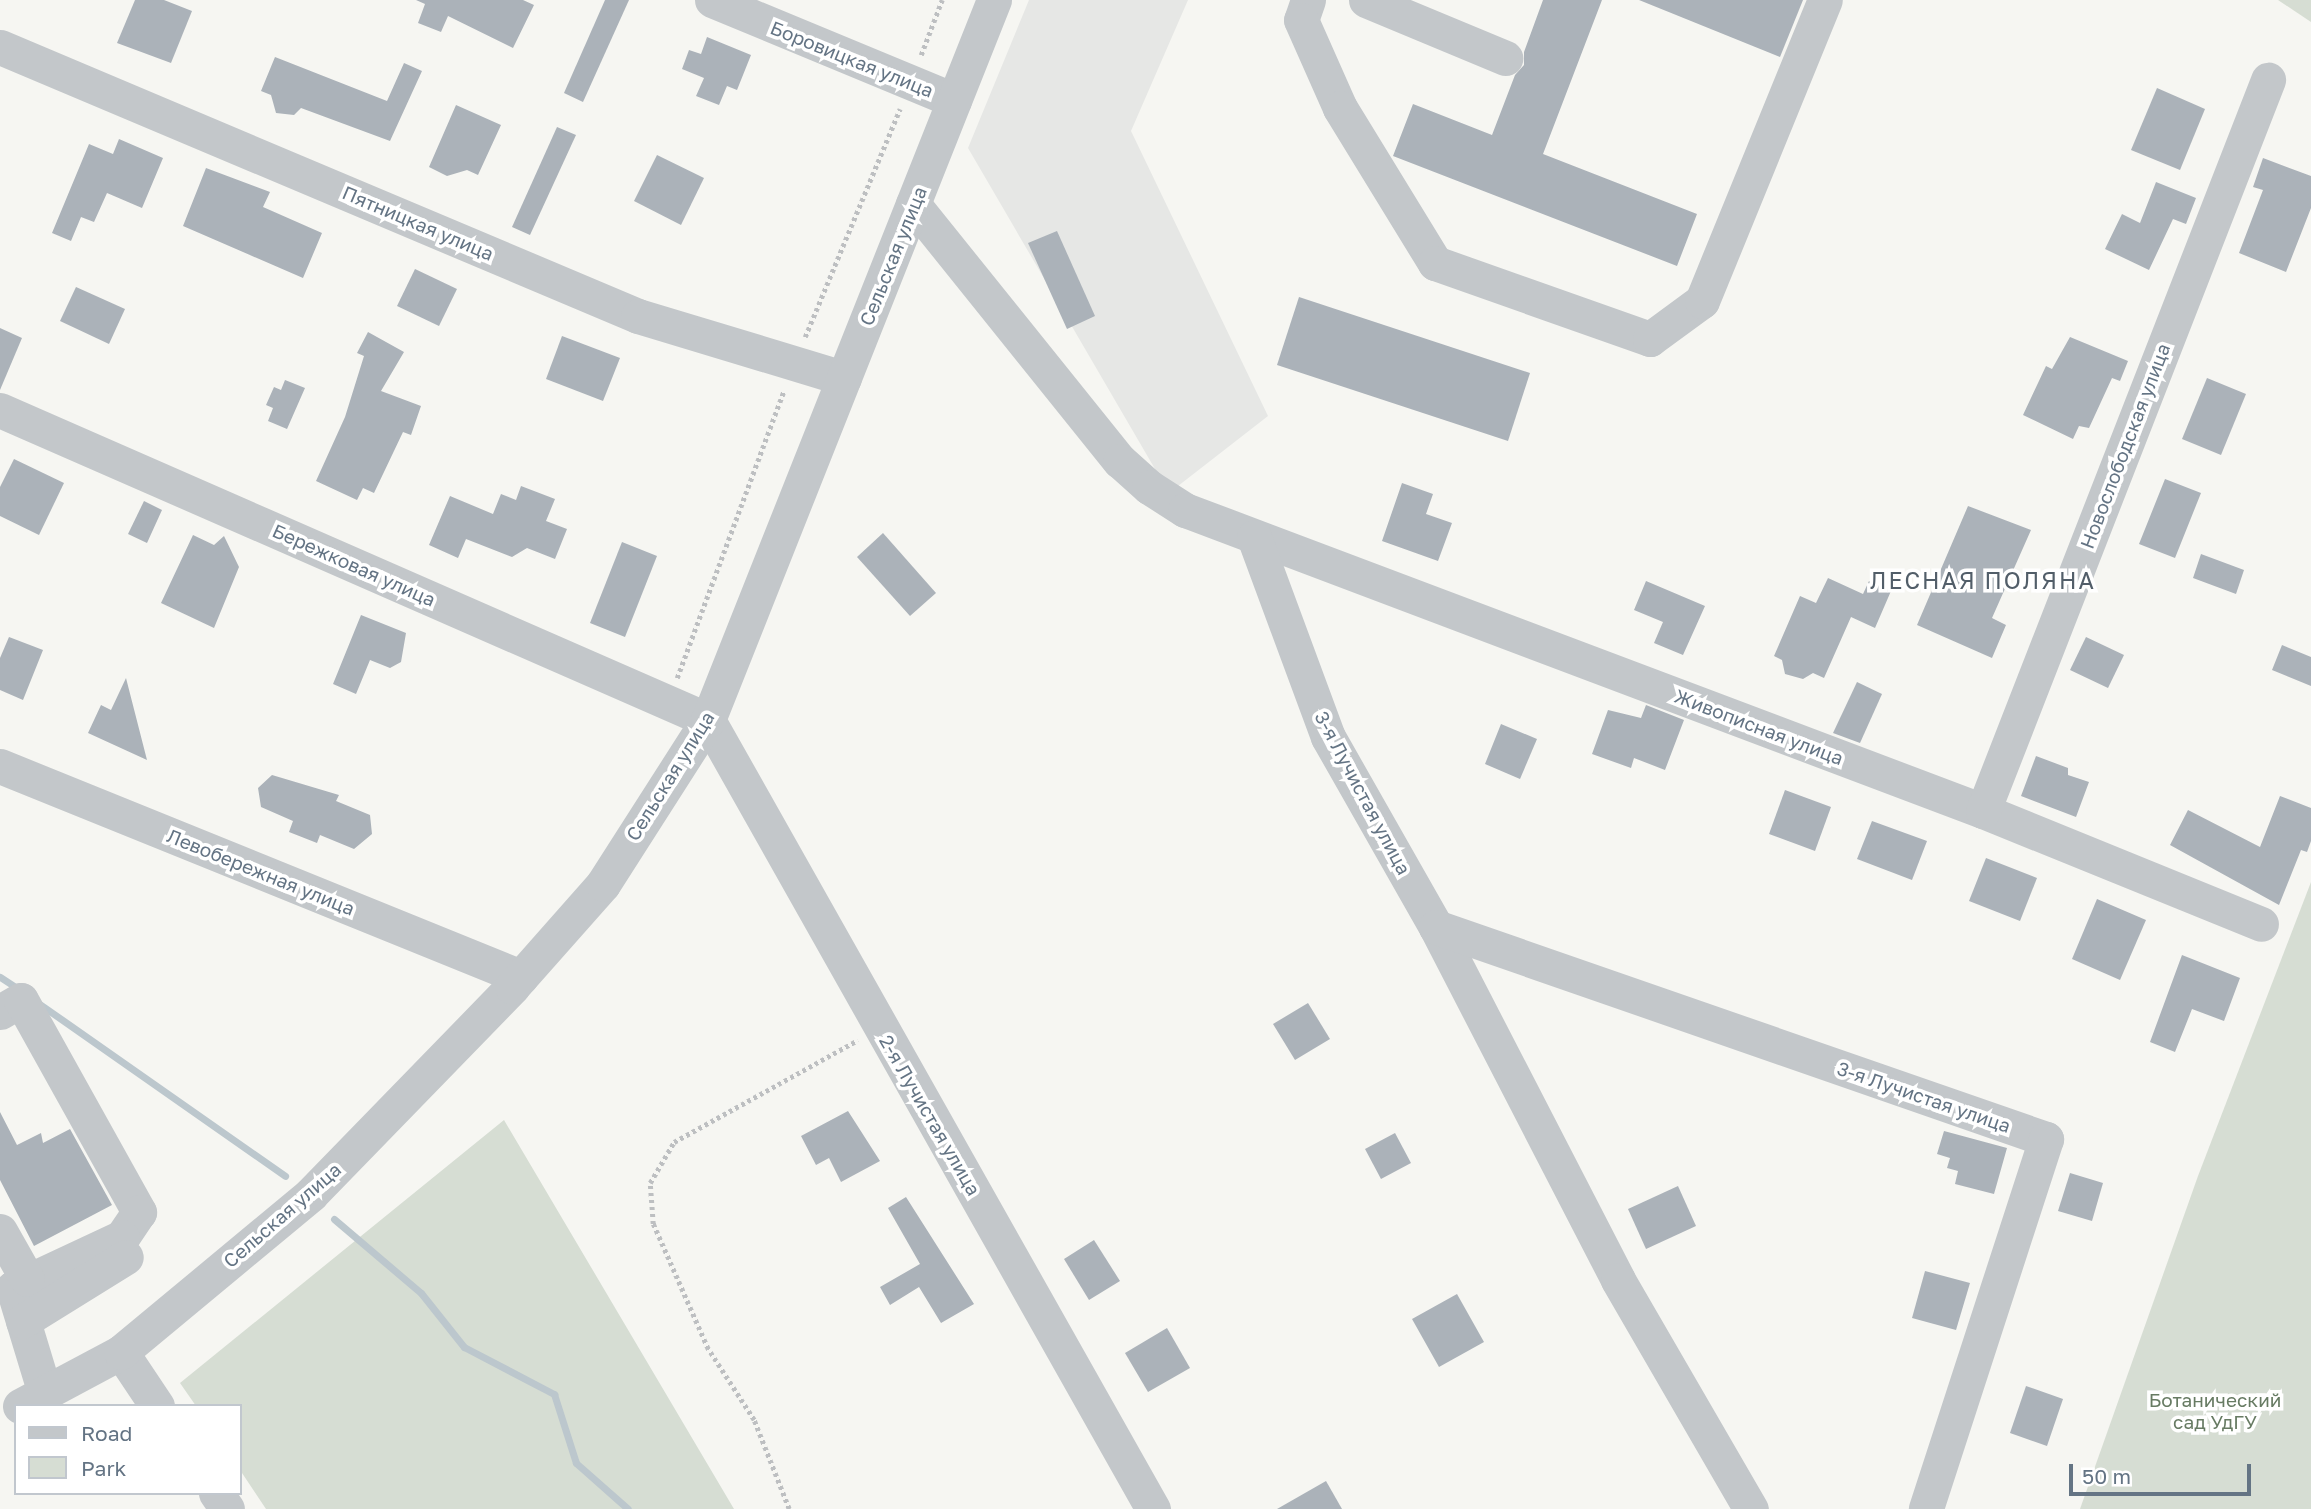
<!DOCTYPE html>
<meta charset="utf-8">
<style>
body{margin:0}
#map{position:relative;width:2311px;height:1509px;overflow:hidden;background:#f6f6f2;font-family:"Golos Text",sans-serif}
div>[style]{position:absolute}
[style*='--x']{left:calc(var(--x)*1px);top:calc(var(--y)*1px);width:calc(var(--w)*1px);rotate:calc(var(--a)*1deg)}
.built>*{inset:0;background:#e6e7e5}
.green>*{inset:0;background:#d6ddd3}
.stream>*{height:7px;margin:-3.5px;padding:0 3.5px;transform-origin:3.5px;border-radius:3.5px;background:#bcc7cd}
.building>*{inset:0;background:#abb2b9}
.path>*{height:4.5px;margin-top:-2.25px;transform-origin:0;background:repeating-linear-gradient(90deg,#bdbfc1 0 3.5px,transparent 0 7px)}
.minor>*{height:35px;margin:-17.5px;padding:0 17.5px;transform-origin:17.5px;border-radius:17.5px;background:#c3c7ca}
span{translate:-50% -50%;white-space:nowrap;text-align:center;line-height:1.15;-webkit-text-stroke:7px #fff;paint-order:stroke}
.street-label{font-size:19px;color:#647484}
.park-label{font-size:19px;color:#677b63}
.quarter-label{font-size:23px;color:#525e69;letter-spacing:2px}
.legend{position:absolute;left:14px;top:1404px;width:228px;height:91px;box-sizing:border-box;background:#fff;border:2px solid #c1c7ce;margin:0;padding:9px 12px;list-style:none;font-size:21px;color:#647484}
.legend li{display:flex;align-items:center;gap:14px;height:35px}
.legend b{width:35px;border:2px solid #c1c7ce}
.scale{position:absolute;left:2069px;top:1464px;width:182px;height:32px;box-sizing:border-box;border:4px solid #647484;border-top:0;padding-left:9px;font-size:21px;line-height:24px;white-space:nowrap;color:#647484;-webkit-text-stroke:5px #fff;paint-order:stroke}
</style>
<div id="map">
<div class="built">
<div style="clip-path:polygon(1029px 0,1188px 0,1131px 131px,1268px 416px,1169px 493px,968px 148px)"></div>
</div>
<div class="green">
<div style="clip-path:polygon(2278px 0,2311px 0,2311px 22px)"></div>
<div style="clip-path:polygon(2311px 882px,2311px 1509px,2080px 1509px,2198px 1176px)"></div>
<div style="clip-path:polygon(504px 1120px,734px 1509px,266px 1509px,240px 1470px,240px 1406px,196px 1406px,180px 1383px)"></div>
</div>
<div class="stream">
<div style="--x:0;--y:977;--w:24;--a:33"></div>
<div style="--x:41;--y:1005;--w:298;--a:35"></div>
<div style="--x:334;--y:1219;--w:114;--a:40.4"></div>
<div style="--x:421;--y:1293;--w:69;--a:51.5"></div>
<div style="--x:464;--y:1347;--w:102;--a:27.6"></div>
<div style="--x:554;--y:1394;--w:72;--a:72.3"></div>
<div style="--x:576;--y:1463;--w:69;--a:41.5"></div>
</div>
<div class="building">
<div style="clip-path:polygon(135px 0,164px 0,192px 11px,171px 63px,117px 43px)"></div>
<div style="clip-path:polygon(416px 0,523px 0,534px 5px,513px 48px,448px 16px,441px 32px,418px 23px,425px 4px)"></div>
<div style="clip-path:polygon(605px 0,629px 0,583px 102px,564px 93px)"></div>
<div style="clip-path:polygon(1543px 0,1602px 0,1543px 154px,1697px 214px,1677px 266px,1393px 156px,1413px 104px,1492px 135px,1515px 75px,1524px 65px,1524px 52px)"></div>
<div style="clip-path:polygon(1639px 0,1803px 0,1780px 57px)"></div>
<div style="clip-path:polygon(707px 37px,751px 55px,737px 90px,727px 86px,719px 105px,696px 96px,704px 78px,682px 69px,689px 50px,701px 54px)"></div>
<div style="clip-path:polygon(275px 57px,387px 101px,404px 63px,422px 71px,390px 141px,301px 108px,294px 115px,276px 113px,271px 95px,261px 91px)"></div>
<div style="clip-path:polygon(2157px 88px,2205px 109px,2180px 170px,2131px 150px)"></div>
<div style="clip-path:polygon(456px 105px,501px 125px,478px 175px,467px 170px,447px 176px,429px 167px)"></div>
<div style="clip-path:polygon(557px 127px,576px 135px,530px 235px,512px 227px)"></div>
<div style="clip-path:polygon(119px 139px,163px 158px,142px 208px,107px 193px,94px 222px,81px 217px,71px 241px,52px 233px,89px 144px,113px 154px)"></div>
<div style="clip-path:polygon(657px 155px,704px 178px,681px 225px,634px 201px)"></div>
<div style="clip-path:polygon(2263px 158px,2311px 176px,2311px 208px,2286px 272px,2239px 253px,2263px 190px,2253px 187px)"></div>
<div style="clip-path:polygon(206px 168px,270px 192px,263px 207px,322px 233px,303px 278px,183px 226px)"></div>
<div style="clip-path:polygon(2156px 182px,2196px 198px,2186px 224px,2173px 219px,2149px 270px,2105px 249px,2122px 214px,2140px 223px)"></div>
<div style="clip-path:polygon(1057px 231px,1095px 316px,1067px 329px,1028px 243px)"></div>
<div style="clip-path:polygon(415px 269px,457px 289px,439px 326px,397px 306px)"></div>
<div style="clip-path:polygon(76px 287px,125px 309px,109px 344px,60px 321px)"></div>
<div style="clip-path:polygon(1299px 297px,1530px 373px,1508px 441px,1277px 365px)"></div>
<div style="clip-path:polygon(0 328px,22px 338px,0 390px)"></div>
<div style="clip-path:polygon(368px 332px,404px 352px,381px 391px,421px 406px,411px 435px,403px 432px,374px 493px,363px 488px,357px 500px,316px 481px,345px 417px,364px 356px,357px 353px)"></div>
<div style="clip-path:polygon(562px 336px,620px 358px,603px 401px,546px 379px)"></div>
<div style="clip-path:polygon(2070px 337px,2128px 361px,2120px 381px,2112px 378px,2089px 428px,2079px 426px,2073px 439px,2023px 415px,2046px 366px,2052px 369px)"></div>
<div style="clip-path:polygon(2207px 378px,2246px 394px,2221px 455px,2182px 439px)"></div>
<div style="clip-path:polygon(285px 380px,305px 388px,287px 429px,268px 421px,273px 408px,266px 405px,274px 387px,281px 390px)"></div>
<div style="clip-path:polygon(14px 459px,64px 483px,39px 535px,0 516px,0 487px)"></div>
<div style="clip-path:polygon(2165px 479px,2201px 493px,2175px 558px,2139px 544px)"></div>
<div style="clip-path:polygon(1402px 483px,1433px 494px,1426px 514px,1452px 523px,1438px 561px,1382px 541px)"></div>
<div style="clip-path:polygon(521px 486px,555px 499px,546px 521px,567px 529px,555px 559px,527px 548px,512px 557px,466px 539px,458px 558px,429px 545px,450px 496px,493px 514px,501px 494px,516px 500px)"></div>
<div style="clip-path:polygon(144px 501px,162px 510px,147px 543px,128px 534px)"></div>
<div style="clip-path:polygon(1968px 506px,2031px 530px,1992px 618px,2006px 625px,1992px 658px,1917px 625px)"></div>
<div style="clip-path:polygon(883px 533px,936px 593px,910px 616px,857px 557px)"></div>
<div style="clip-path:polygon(193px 535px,214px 545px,224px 536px,239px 567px,214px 628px,161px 603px)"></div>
<div style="clip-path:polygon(622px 542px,657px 556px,625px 637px,590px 623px)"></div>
<div style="clip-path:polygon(2201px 554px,2244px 570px,2236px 594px,2193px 578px)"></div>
<div style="clip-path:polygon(1828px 578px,1863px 594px,1869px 581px,1891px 591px,1875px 628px,1851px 617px,1824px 678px,1813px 673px,1803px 679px,1785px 674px,1782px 660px,1774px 656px,1800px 596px,1816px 603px)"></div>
<div style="clip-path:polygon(1646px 581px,1705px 606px,1683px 655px,1654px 643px,1663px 622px,1634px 610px)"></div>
<div style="clip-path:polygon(361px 615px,406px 633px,401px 662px,390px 668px,370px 660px,356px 694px,333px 684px)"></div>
<div style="clip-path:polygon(9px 637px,43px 650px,23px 700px,0 690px,0 658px)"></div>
<div style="clip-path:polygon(2086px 637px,2124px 655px,2108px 688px,2070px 670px)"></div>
<div style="clip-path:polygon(2282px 645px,2311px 657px,2311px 686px,2272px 670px)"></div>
<div style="clip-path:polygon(126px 678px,147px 760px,88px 733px,101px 705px,111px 710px)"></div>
<div style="clip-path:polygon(1857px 682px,1882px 694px,1860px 743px,1833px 733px)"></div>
<div style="clip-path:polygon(1646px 705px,1684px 720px,1665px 770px,1634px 758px,1631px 768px,1592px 754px,1608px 710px,1641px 718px)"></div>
<div style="clip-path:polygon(1501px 724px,1537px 739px,1520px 779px,1485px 764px)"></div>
<div style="clip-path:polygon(2036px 756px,2068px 768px,2068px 775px,2089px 782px,2076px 817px,2021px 796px)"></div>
<div style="clip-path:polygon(272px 775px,339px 795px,336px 801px,370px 815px,372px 834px,354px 849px,320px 835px,317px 843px,289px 832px,293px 821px,261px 807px,258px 788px)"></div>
<div style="clip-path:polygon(1785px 790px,1831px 807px,1815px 851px,1769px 834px)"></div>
<div style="clip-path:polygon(2280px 796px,2311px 808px,2311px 841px,2307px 852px,2301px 850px,2279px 905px,2170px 845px,2188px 810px,2260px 847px)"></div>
<div style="clip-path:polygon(1872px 821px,1927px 841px,1912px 880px,1857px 859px)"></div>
<div style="clip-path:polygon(1986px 858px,2037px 878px,2020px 921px,1969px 901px)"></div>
<div style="clip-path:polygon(2097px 899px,2146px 920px,2120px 980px,2072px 959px)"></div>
<div style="clip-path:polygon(2182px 955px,2240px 978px,2224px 1021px,2192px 1009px,2175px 1052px,2150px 1042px)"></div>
<div style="clip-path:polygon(1308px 1003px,1330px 1039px,1295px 1060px,1273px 1024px)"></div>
<div style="clip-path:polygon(848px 1111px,880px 1161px,841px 1182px,829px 1158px,816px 1165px,801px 1136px)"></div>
<div style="clip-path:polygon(0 1112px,17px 1145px,41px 1133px,43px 1143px,70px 1129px,112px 1205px,34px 1246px,0 1180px)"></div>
<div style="clip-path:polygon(1944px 1131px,2007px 1148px,1994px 1194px,1955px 1184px,1958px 1171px,1947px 1168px,1950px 1158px,1937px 1154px)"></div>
<div style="clip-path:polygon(1395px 1133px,1411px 1163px,1381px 1179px,1365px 1149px)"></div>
<div style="clip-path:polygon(2070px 1173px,2103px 1183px,2092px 1221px,2058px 1211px)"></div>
<div style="clip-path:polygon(1678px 1186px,1696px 1226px,1646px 1249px,1628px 1209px)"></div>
<div style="clip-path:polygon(906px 1197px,974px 1304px,941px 1323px,919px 1287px,890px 1305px,880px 1287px,920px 1264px,888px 1208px)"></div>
<div style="clip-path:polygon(1094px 1240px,1120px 1281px,1089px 1300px,1064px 1259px)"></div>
<div style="clip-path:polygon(1925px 1271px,1970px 1283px,1956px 1330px,1912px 1318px)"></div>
<div style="clip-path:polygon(1457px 1294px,1484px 1342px,1439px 1367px,1412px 1319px)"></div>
<div style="clip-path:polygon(1167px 1328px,1190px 1368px,1148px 1392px,1125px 1353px)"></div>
<div style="clip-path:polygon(2026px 1386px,2063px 1399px,2047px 1446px,2010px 1433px)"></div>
<div style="clip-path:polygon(1326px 1481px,1342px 1509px,1277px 1509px)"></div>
</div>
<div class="path">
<div style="--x:921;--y:55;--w:59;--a:-69.1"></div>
<div style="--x:805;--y:337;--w:247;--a:-67.4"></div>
<div style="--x:677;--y:678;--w:307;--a:-69.6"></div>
<div style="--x:789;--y:1509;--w:96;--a:-111.5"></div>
<div style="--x:754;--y:1420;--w:85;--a:-122.9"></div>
<div style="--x:708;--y:1349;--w:137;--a:-113.7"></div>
<div style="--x:653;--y:1224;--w:41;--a:-94.2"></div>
<div style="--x:650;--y:1183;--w:48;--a:-59.7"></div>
<div style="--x:674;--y:1142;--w:210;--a:-29"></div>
</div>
<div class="minor">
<div style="--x:712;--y:0;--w:262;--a:22.5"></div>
<div style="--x:1308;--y:0;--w:21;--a:109"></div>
<div style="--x:1301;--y:20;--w:96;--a:66.1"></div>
<div style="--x:1340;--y:108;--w:182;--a:58.5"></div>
<div style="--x:1435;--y:263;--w:228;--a:19.5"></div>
<div style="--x:1650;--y:339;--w:64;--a:-36.2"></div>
<div style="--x:1702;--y:301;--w:325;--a:-67.8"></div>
<div style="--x:1366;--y:0;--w:151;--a:22.6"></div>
<div style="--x:0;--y:47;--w:692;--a:22.86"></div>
<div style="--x:638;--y:316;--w:215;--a:16.8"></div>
<div style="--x:913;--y:204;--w:330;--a:51.2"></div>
<div style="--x:1120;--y:461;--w:39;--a:42"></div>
<div style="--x:1149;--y:487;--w:43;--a:32.6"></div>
<div style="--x:1185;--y:510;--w:853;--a:20.67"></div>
<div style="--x:1983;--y:811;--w:300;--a:22.1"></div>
<div style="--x:0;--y:410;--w:773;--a:23.65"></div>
<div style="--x:1254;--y:537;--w:213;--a:69.7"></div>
<div style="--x:1328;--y:737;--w:219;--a:60.4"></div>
<div style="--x:1436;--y:927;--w:397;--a:62.7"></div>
<div style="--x:1618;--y:1280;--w:265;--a:59.9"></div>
<div style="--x:708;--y:720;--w:906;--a:60.58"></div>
<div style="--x:0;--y:766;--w:562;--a:22.05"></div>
<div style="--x:1983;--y:811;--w:785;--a:-68.7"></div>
<div style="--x:1436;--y:927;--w:646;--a:19.16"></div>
<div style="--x:2046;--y:1139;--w:389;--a:108"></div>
<div style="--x:0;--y:1012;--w:24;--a:-30"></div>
<div style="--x:21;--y:1000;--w:243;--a:60.9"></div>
<div style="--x:139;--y:1212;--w:30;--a:124"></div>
<div style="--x:122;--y:1237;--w:120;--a:154.9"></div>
<div style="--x:13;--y:1288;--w:110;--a:73.1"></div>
<div style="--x:0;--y:1231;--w:55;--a:60.6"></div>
<div style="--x:23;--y:1321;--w:121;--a:-31.9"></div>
<div style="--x:121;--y:1352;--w:65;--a:56.3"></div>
<div style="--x:20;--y:1406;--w:115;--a:-28.1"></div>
<div style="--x:121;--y:1352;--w:247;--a:-39.7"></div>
<div style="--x:311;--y:1194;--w:289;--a:-45.8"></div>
<div style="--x:512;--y:987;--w:137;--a:-48.5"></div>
<div style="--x:603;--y:884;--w:195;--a:-57.4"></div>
<div style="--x:708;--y:720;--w:775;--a:-68.34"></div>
<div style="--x:216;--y:1493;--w:19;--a:55"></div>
</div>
<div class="street-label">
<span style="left:852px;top:59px;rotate:22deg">Боровицкая улица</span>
<span style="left:418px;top:223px;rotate:23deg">Пятницкая улица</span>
<span style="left:893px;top:256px;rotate:-68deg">Сельская улица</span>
<span style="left:2125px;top:446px;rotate:-69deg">Новослободская улица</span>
<span style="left:354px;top:565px;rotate:24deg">Бережковая улица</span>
<span style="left:1759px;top:727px;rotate:21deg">Живописная улица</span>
<span style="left:670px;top:776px;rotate:-58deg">Сельская улица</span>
<span style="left:1363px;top:793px;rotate:62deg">3-я Лучистая улица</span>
<span style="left:261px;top:872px;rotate:22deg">Левобережная улица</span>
<span style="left:1924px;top:1097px;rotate:19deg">3-я Лучистая улица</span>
<span style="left:930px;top:1115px;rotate:60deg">2-я Лучистая улица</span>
<span style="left:282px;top:1215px;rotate:-41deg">Сельская улица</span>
</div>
<div class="park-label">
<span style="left:2215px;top:1411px">Ботанический<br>сад УдГУ</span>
</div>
<div class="quarter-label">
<span style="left:1983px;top:580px">ЛЕСНАЯ ПОЛЯНА</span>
</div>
<ul class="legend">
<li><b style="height:9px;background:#c3c7ca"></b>Road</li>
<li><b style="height:19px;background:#d6ddd3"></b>Park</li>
</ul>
<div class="scale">50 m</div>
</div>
